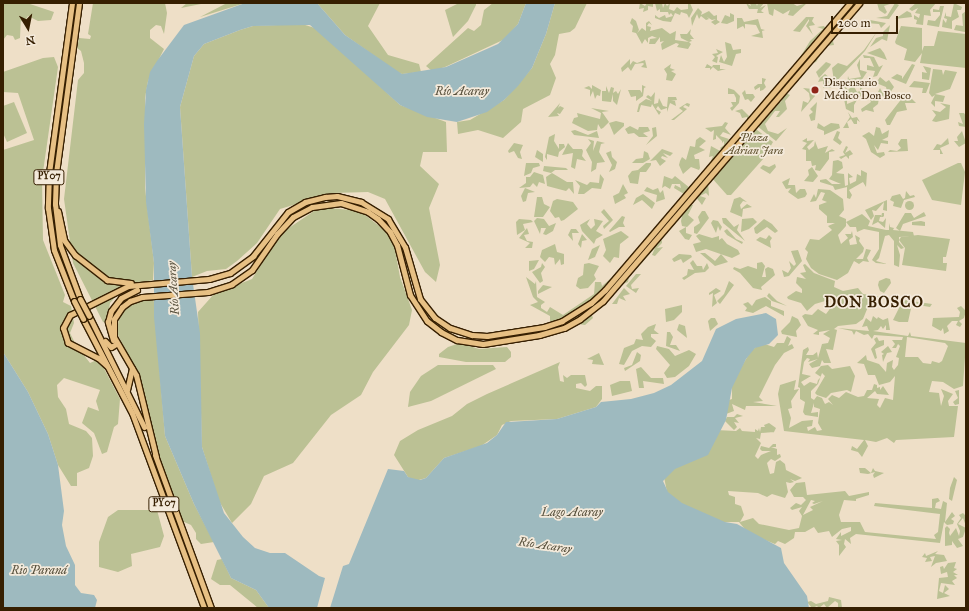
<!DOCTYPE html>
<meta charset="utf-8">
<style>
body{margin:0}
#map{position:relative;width:969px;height:611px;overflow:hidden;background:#eedfc7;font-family:"IM FELL Great Primer",serif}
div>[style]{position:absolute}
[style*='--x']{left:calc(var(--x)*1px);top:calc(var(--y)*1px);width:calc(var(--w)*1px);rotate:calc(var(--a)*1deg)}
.green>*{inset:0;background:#bbc194}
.round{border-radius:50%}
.water>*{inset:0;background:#9ebabf}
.roads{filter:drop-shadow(1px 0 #361f01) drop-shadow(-1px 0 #361f01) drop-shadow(0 1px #361f01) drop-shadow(0 -1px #361f01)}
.highway>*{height:5px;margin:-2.5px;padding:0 2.5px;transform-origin:2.5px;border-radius:2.5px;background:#e7c084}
.bridges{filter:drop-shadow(1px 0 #361f01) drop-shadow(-1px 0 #361f01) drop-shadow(0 1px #361f01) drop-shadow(0 -1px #361f01)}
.highway-bridge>*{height:5px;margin:-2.5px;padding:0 2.5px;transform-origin:2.5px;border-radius:2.5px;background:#e7c084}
.dots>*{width:11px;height:11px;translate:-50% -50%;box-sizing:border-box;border:2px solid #f4eadb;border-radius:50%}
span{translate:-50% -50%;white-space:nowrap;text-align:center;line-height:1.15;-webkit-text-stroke:3.5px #f4eadb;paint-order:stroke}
.shield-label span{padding:1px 3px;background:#f4eadb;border:1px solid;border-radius:3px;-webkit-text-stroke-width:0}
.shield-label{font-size:10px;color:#361f01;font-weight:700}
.poi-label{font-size:11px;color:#361f01}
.left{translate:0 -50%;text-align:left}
.park-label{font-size:11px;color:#5e502d;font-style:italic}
.water-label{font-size:12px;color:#554e3a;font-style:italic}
.district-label{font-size:15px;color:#361f01;font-weight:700;letter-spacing:1px}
.frame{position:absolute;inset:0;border:4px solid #361f01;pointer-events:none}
.north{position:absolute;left:8px;top:8px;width:40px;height:40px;-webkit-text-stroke:3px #f4eadb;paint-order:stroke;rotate:170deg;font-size:11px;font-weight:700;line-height:16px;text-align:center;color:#361f01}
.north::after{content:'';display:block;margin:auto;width:14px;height:18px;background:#361f01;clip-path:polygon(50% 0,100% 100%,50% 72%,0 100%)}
.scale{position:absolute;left:831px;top:16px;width:67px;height:18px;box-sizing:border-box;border:2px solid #361f01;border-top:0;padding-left:5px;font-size:12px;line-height:14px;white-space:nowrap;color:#361f01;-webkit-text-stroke:3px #f4eadb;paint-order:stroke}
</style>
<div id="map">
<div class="green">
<div style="clip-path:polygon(3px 3px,27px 3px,54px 12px,51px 20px,38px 21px,28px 16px,24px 22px,21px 21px,21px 16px,20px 38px,15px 40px,13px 36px,7px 35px,3px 40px)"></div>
<div style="clip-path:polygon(93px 3px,165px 3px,167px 13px,164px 34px,161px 26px,156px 25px,150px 30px,150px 38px,164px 49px,148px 81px,145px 98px,145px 188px,154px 263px,153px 280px,132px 285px,119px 293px,110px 303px,107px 323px,103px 322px,73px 263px,64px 199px,78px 80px,84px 73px,84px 63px,81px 51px,77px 48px,79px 38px,90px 39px,91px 36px,88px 34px)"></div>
<div style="clip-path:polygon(187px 3px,206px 3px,181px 8px)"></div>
<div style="clip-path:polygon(227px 3px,245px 3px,200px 17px)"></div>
<div style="clip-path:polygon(317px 3px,380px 3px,368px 26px,388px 55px,419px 64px,421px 72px,402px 74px,397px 72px,345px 35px)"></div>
<div style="clip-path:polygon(459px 3px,476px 3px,476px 5px,468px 21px,453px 37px,445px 10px)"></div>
<div style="clip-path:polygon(493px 3px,526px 3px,518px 24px,505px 39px,445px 67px,432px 71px,426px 66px,468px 28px,474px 31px,481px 25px,484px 10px)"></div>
<div style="clip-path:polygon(555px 3px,587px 3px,575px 28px,570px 32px,559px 34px,555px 55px,550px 64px,556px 78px,550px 95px,523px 109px,521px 122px,503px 138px,478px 130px,458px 134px,457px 122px,470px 120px,504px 100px,532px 68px,546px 34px)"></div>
<div style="clip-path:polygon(640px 3px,645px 6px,647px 3px,653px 3px,653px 7px,648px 6px,648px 10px,643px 12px,644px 8px,639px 9px)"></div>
<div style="clip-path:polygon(655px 3px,662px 3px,663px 8px,665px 3px,667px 6px,670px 3px,669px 9px,674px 11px,677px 7px,681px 10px,688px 9px,688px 3px,690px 3px,693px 10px,689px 18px,687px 14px,681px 12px,680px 15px,675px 13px,671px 22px,663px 21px,655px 18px,655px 15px,659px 18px,665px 15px,666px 18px,673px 16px,671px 13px,669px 15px,668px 12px,660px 12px,660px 9px,657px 11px)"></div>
<div style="clip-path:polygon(746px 3px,751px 6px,750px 3px,756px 3px,757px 6px,758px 3px,764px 3px,760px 8px,766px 5px,761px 11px,764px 13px,757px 13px,758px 9px,749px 9px)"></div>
<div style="clip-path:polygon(767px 3px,792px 3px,797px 6px,807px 3px,793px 16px,788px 15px,790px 10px,783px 14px,774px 9px,773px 16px,769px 14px)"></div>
<div style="clip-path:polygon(877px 3px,893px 3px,884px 6px,887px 12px,885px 14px,879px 10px)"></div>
<div style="clip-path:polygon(895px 3px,899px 5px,889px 19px,876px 18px,887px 16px)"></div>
<div style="clip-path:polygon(916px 3px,936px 3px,930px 10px,931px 16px,924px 15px,923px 25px,916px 24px,917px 20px,914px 19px,914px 15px,919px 18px,920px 14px,915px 13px,918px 8px,912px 11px,909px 9px)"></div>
<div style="clip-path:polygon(954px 3px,962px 7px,961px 10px,957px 10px,959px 17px,952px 21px,952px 29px,942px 27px,943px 19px,946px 23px,947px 19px,944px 18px,946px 12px,946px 16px,951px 17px)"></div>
<div style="clip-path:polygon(940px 6px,944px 6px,939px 27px,927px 25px,928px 20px,935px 21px,940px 15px,940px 12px,933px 12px,933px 9px,939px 10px)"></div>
<div style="clip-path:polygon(698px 8px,702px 12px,701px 15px,709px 11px,714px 16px,717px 15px,717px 20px,720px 22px,715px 25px,711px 22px,716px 19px,712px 20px,707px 17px,709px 19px,706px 20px,701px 16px,699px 19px,697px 14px,692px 26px,691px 18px)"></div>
<div style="clip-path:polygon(907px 11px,911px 13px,912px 17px,895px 19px)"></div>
<div style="clip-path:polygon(966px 11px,965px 32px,954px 30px,956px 25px,963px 26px,962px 14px)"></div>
<div style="clip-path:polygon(730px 13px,734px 15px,734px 21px,727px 24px,721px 23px,725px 15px,730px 17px)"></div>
<div style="clip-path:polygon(806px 17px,814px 17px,812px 21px,815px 25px,809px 26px,813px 35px,806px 26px,809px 21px,809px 19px,800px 32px,793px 31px)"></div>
<div style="clip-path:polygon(632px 18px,636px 21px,639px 30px,637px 33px,642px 28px,646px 31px,646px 23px,649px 21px,652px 25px,649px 23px,647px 26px,651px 27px,650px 31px,662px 28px,670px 34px,676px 31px,675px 40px,689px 42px,681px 38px,680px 34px,687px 34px,691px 29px,690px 34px,694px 39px,690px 39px,692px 41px,689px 42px,691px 44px,688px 49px,677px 47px,679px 44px,676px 43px,662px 50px,661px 44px,664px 41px,660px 42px,660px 37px,655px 44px,649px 44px,650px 39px,657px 38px,652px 36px,648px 38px,648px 43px,645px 39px,642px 44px,636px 33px,632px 32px,633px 26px,630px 23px)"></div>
<div style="clip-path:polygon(737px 18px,742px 18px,744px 22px,758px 19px,761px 29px,765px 30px,762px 31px,763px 38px,751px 36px,760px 33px,756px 25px,745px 24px,745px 29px,743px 26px,737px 29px)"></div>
<div style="clip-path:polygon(866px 20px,870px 20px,886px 23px,881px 28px,879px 24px,866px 23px)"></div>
<div style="clip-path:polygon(302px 24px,318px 29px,400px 105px,446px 122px,447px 152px,423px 152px,420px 166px,439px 184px,429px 208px,440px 265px,436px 282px,425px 272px,385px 199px,368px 192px,333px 193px,280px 209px,257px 243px,237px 261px,226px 269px,207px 271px,192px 277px,180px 107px,194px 56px,204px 44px,240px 30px,253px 26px)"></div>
<div style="clip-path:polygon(890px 25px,887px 41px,882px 39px,870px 47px,876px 38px,883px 36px,883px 32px)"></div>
<div style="clip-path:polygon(824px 26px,826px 29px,799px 59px,810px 41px,823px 29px,817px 27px)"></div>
<div style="clip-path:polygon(901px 26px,922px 28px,922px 51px,924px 46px,934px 46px,938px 31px,966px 34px,966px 68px,920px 63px,922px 53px,915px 62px,904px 60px,907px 49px,896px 44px,895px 42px)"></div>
<div style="clip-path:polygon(878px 30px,865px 51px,830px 88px,823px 88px,823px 81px,818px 82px,820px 78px,825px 74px,834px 81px,832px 68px,838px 63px,847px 66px,864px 50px)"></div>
<div style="clip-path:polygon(832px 37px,834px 45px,826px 46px,816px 62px,809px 64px)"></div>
<div style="clip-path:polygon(725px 42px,731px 44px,733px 50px,741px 49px,741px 53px,736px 54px,732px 66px,719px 62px,721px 55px,724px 62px,727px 57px)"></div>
<div style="clip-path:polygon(880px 48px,884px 53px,887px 60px,867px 53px)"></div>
<div style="clip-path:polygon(716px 49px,723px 52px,716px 56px,718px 57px,717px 63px,712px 61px,715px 57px,712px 54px,718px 53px)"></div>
<div style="clip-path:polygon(863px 55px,874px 57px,879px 67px,883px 65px,877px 76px,873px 77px,875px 71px,867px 70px,867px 65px,874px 67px,870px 58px,864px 58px)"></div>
<div style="clip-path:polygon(54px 57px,58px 67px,42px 179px,43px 240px,65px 295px,63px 302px,71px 306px,74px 323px,70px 333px,76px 345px,90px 363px,99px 359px,120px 399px,118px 424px,114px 427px,107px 452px,102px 454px,94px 433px,82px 423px,88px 407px,99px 411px,96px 401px,100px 390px,64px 378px,57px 385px,58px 397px,66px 409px,69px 424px,86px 431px,92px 438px,93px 456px,89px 468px,77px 473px,77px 486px,71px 486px,58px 465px,48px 434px,28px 392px,3px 352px,3px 150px,34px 140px,18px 93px,3px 92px,3px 72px,43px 58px)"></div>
<div style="clip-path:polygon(630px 59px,630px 65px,633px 61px,637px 63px,645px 60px,647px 68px,641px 67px,644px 64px,643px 63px,635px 64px,631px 71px,628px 67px,622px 72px,621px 68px)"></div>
<div style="clip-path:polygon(860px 59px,860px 70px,867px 72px,859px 84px,854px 80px,847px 85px,848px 76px,849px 79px,861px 77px,857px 65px)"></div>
<div style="clip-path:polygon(826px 62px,831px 64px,830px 66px,819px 78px,816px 72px)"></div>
<div style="clip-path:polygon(671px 64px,670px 68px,675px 70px,671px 71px,676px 74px,672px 81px,666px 80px,667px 74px,664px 69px)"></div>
<div style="clip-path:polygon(707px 64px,712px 67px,713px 65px,720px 65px,720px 69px,726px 69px,718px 71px,713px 67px,710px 70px,710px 68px,705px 68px)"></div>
<div style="clip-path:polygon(912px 64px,915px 65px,906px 84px,891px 78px,897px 74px,902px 76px,902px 79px)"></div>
<div style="clip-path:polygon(923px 66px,931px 68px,929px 80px,922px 79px,922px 72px,927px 73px)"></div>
<div style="clip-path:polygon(933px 69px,942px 70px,943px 75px,945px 70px,957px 72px,950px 89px,935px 94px,945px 96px,943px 102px,935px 101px,935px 107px,931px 103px,935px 95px,932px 97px,929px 93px)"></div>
<div style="clip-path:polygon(880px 77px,886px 82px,889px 80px,894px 87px,886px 99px,878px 92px,880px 88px,882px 92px,887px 91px,886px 87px,876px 83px)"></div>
<div style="clip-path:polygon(762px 78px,766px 79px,764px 83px,766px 87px,763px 90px,760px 91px,760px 87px,755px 90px,754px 87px,758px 84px,762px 84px)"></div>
<div style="clip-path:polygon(914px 81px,930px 83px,926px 93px,922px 93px,923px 88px,909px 87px)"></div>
<div style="clip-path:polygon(839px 82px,843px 83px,848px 90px,853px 85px,857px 92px,860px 91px,860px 87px,865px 91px,859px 98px,854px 95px,850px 98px,850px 94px,846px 94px,847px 90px,842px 86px,838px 88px)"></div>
<div style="clip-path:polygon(592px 85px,601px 90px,600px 96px,597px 95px,595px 99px,593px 91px,590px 97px,590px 90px,584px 88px,589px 86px,592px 89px)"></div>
<div style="clip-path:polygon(642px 85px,646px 87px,644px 88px,643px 96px,636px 101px,636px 96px,631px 97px,628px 90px,640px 90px,642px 93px)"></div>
<div style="clip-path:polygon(606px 86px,609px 93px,611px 87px,614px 88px,613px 93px,616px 91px,618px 94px,621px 89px,617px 105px,613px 101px,613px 94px,611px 102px,602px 101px,602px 91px,606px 91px)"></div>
<div style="clip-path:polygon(728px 88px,734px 90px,740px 96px,739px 103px,732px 111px,730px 108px,733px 106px,731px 102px,736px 102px,736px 98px,734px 94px,728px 94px)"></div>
<div style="clip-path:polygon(803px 88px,813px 89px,815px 96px,801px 112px,803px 101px,808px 103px,810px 99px,809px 93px)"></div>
<div style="clip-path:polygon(745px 90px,746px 94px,753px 94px,755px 97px,751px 102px,748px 99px,745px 100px,742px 93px)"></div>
<div style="clip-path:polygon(655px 92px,654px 104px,658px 103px,659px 98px,663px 106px,667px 107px,668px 97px,676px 97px,677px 100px,671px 101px,675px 101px,676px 106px,670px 103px,667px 112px,667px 108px,661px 110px,658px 106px,656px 109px,661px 112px,659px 115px,652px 104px,651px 107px,641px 105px,639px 112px,637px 112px,639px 104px,646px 99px,652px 101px,646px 97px,648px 95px,651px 97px)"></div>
<div style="clip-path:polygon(784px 92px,790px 95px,785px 101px,787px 109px,779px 117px,776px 117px,780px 111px,775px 111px,765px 124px,768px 131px,778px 134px,787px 128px,776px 141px,757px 126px,775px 103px,781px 102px)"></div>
<div style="clip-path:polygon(872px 94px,879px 98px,878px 104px,873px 108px,874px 112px,866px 110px,862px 112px,861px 109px,871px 102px,869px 98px)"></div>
<div style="clip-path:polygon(903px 97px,912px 99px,916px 103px,905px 103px,907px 110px,897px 112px,890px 125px,887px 125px,885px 120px)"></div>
<div style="clip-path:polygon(844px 99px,847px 100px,847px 104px,857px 100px,854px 105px,854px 113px,846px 109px)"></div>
<div style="clip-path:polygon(14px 102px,27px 133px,7px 142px,3px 133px,3px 106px)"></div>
<div style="clip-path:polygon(817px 102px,815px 120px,811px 121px,809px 115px,813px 112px,810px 109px)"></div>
<div style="clip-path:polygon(560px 103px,558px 108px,560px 106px,564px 108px,560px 114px,557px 113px,559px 116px,548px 117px)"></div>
<div style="clip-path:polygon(687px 103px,690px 104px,689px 107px,685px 105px,683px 107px,687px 109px,674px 120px,671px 120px,683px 111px,679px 108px)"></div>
<div style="clip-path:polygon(940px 103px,950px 105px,949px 119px,936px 122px,932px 121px,936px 115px,932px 110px,940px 112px,946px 107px)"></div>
<div style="clip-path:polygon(591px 108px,609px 111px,602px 112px,609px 122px,603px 128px,601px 129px,598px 124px,597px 130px,588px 131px,572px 123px,574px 118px,578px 117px,577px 113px,600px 119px,601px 113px)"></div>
<div style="clip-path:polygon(742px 109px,749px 116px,747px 121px,747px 117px,742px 118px,740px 113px,735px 111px)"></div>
<div style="clip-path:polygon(848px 112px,852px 118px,857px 117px,860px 122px,857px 120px,857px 124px,854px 124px,851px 119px,847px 122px,849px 128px,843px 128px,850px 117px)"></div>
<div style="clip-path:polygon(959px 113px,964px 113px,966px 116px,966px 127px,959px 126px,958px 122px,963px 124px)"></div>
<div style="clip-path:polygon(616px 121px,624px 123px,624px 126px,614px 135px,609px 123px)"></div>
<div style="clip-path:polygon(725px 122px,728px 123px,725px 128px,731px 135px,723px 132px,720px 136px,729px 139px,722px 150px,720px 148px,724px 145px,724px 141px,722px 143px,722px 141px,716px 135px,716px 139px,713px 140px,714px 130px,711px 132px,705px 128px,722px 126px)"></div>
<div style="clip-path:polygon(818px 123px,824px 127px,831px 123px,839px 124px,840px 128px,824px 135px,824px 131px,817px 128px)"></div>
<div style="clip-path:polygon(630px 126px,638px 130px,639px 127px,648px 127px,650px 131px,643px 133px,648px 137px,639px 137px,634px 133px,628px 134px,625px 129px)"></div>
<div style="clip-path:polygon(656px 127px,657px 136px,646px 145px,653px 136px,652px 128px)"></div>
<div style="clip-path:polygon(753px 127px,773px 142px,764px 158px,731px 195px,727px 195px,711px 177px)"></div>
<div style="clip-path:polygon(876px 127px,880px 128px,882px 134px,889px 130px,888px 137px,882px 140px,888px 141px,888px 144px,881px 143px,878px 150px,874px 145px,877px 153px,884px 152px,885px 155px,880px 158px,871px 152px,866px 139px,862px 136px,869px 132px,874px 136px)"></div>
<div style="clip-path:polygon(575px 130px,588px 135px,597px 131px,599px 138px,574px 135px,571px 131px)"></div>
<div style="clip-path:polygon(837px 131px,840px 132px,838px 138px,842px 142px,840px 145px,833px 140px)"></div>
<div style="clip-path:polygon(962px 131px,966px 143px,959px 147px,954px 141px,958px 141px,957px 137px)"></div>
<div style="clip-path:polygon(555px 134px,554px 141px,559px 149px,559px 144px,564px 144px,565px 147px,559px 152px,558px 157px,547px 154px,547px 160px,545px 157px,549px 137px)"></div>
<div style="clip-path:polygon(700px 137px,706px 141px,699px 147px,705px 150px,694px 155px,695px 159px,699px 159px,700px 168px,699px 170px,691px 167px,683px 174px,679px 165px,680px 161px,682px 157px,686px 160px,690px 146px,695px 147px,696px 140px)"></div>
<div style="clip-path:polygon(807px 138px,807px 141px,814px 140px,807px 147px,809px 150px,814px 146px,815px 141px,818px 149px,828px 146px,825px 153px,832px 149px,835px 151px,829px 152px,829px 159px,820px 171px,815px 170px,816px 165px,812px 166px,811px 161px,806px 161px,806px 150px,802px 149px,807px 143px,802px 141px)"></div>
<div style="clip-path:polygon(948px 138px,949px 144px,940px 148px,943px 154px,940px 154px,940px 150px,933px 150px,937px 144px,941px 145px)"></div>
<div style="clip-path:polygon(588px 139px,594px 141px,593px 151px,597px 141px,605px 143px,601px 144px,599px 152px,605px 162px,597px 163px,596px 169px,591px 172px,592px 162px,586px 150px,591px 143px)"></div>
<div style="clip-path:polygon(901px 139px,907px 139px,908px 151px,888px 152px,890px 150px,897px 151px,901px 148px,898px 144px)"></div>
<div style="clip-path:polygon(514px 143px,523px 145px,520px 152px,522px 159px,518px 158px,514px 151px,509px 153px,508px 151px)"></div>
<div style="clip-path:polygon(568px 143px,573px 149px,582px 149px,583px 151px,582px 156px,586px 161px,577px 159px,575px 169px,571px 167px,573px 153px,562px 155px)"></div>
<div style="clip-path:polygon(711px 146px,722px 152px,710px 163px,713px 156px,709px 157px)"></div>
<div style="clip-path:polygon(846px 146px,848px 147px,845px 153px,850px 150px,853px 154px,849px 156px,849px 159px,846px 156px,841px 159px,839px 157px,845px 155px,843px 152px)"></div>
<div style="clip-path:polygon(662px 149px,673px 153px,670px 156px,663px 153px,668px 158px,662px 156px,661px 158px,666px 161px,660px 166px,656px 160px,650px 161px)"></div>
<div style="clip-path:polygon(537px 150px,543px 154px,543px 162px,535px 157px)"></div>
<div style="clip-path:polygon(611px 151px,612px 157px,617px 162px,615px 169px,609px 172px,612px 165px,606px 153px)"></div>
<div style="clip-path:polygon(644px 151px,648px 153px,650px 159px,643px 163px,632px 163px,636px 159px,643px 158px)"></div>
<div style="clip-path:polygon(838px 160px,842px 162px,843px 168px,836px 173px,844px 174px,845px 186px,848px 185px,848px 173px,853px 177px,849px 178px,850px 184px,856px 181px,857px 174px,861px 176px,861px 170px,867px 173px,866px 187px,863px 182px,849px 190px,852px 195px,850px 199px,847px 198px,847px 187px,835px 190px,833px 186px,820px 182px,820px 180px,826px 179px,832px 184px,841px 184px,829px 179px,832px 175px,833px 161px)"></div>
<div style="clip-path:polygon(526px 163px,539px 163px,540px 166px,533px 168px,531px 173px,524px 176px)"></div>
<div style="clip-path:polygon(646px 163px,651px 163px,651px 165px,646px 172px,640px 172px,638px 184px,630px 183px,628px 176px,632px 171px,638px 170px)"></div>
<div style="clip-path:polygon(958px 163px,961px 163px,965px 172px,961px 205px,932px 200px,922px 180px)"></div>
<div style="clip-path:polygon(775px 164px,776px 167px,770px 174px,760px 168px,763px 165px,769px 167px)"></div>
<div style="clip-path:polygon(544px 166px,566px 168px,568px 170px,555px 170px,551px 173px,543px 171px)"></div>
<div style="clip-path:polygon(812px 167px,818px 176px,813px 182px,804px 181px,809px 175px,808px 170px)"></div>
<div style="clip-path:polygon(534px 172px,543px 175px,545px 184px,539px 182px,537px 187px,533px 183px,530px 187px,519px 188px,526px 183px,526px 177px,530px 177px)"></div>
<div style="clip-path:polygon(552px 173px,567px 182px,573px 182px,574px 194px,569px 188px,566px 191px,547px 186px,546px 177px)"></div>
<div style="clip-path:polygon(600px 174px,604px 179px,601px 189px,592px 188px,584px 194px,578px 194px,580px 186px,575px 180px,587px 185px,590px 182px,599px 183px)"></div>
<div style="clip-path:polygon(664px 176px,672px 179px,675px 176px,690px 188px,684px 194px,674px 188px,675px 185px,681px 188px,680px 184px,672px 184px,670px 189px,665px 186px,662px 188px)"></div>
<div style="clip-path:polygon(790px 178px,788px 185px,795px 185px,796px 193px,800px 189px,805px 189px,807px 194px,805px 197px,798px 199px,788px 192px,791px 188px,786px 189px,782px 182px)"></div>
<div style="clip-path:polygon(708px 182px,709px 196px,706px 193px,700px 196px,706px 198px,702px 205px,695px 196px,702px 191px,702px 184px)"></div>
<div style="clip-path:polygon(623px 184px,628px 193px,624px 195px,626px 198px,615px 204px,613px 196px,619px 193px)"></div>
<div style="clip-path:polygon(647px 187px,653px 190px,658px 188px,660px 193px,663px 190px,665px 199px,656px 202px,657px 195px,644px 191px)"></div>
<div style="clip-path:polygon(525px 188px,535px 192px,528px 193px,526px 201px,523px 202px,521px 196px)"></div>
<div style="clip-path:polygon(818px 189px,830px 190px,843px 199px,844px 210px,839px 216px,846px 219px,846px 226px,838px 235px,841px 244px,848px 238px,845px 234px,851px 234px,852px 231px,853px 237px,849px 240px,850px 245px,857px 244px,855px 235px,860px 238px,859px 241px,864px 248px,863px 252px,856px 259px,863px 259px,866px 249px,871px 250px,867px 258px,869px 262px,863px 261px,859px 264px,854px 261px,848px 273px,837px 280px,819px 274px,811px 268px,806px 259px,808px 252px,805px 249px,810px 239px,819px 240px,832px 230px,828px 226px,835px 223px,827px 223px,827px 216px,819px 209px,819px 205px,827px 202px,822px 200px,825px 193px,821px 192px,816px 201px,810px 202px,814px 194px,816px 198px)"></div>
<div style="clip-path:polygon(906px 191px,910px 196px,914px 195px,915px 197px,904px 200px,901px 208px,893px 206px,894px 202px,890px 200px,892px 196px,900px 194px,903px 199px,905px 198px)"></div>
<div style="clip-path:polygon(643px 194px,655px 203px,652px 209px,642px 200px,633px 205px,636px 198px)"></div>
<div style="clip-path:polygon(537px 197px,542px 197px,544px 204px,550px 207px,543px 217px,534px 217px)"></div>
<div style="clip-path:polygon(740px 197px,747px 202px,743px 201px,740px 205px,741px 209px,747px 204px,752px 207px,743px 209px,742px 217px,730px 212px,734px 199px)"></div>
<div style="clip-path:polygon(557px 199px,573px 202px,578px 209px,564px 220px,561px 221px,559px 217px,555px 218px,550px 211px,553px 201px)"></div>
<div style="clip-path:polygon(887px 200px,887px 211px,883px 210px,884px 202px,876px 211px,872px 210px,874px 216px,871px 220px,865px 210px)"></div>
<div class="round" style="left:904.5px;top:200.5px;width:9px;height:9px"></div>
<div style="clip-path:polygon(689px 205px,693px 205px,688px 215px,694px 220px,687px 227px,682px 226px,681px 221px,683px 212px)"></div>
<div style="clip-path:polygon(320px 207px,360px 211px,388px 233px,394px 244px,400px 277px,412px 310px,409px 325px,373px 372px,361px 395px,331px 415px,293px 463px,264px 476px,251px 504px,232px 523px,219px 501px,202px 447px,198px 312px,214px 294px,252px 279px,280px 234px)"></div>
<div style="clip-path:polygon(604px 209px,613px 220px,604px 229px,603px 226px,609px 221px,601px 212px)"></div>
<div style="clip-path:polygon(702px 211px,705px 211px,709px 218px,697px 234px,694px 233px,694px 227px,700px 223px,698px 217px)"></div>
<div style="clip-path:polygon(924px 212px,926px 216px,903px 224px,900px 231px,896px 228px,905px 213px,911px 213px,914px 218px)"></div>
<div style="clip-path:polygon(882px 213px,884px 213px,884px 216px,883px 217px,880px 217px,879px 221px,883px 222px,886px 218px,885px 228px,878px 222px,872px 225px,875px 215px,881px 215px,881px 217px)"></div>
<div style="clip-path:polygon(862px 214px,870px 221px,868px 226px,886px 230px,889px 230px,889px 223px,890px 227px,894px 228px,893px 230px,913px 232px,914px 236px,899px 237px,899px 242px,904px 248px,901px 249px,897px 245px,900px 255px,899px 267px,894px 265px,894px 241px,889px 235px,885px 236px,879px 258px,876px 261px,887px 264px,876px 263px,872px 260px,879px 249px,879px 232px,864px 229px,857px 232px,856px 227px,850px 227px,846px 222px)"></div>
<div style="clip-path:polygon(622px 216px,625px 217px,623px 223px,625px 227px,619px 227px,610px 232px,609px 231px)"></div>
<div style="clip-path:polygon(537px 218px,544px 219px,549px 226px,556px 223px,553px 231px,546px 235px,543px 234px,546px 228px,541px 228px,540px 234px,534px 221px)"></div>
<div style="clip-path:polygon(722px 218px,726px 218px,734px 227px,739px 224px,737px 230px,745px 241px,723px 223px)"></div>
<div style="clip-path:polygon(753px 218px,757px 222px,749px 229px,741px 232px,742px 219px)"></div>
<div style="clip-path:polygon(519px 219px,531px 220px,533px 222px,523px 224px,525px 230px,517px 235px,516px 222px)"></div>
<div style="clip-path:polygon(590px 219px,587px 224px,591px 229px,595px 225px,594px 219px,603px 221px,596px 231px,603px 235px,596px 239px,594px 244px,582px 231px,580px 225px)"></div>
<div style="clip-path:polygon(764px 219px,772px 224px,778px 231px,775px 233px,767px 227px,757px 234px,755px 233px,754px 228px)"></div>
<div style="clip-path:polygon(713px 220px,718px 221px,722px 227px,720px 231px,718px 226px,716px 233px,711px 223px)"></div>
<div style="clip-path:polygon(921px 221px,925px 222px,925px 226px,912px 225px,912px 222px)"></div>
<div style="clip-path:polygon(686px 227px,686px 233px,692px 235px,689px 240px,685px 239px,679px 231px)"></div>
<div style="clip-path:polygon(527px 228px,529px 234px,524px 235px,527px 241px,533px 242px,532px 248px,525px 248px,530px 243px,519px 238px)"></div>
<div style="clip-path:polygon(571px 229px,576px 229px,579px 233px,572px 233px,573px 241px,568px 235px)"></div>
<div style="clip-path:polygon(727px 229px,736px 239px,743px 242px,742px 244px,727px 235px,724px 231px)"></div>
<div style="clip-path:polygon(621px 231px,629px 237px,620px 244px,619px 258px,614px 257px,610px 263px,603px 256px,606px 250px,603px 239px)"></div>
<div style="clip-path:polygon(582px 234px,587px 240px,582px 241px,581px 248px,578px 244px)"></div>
<div style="clip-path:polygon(699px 234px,712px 238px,719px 236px,719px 240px,722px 238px,727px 244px,738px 250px,740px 254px,732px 258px,706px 249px,696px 252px,693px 244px,701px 242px,696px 236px)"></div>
<div style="clip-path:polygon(769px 235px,772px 238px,770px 241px,771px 248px,756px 240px,760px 237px,766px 239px)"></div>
<div style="clip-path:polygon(918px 235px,950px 239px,946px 257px,943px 257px,943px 263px,947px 263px,946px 271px,902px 265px,905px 248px,899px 240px,901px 237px)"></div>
<div style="clip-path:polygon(662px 240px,662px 243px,657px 248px,663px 247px,655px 256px,652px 255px,655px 248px,629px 277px,628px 282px,623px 284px,622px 282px,650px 249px)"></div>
<div style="clip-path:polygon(555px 244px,557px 252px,564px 254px,564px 264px,561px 265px,560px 259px,555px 265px,554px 258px,549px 257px,545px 262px,540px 257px,542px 250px)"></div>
<div style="clip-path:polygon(600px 245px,595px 257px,588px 260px,592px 249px)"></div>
<div style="clip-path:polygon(798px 250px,802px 261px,789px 276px,784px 277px,782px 270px,788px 273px,791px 268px,789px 261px,794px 266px,796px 264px,791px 251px)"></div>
<div style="clip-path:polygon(700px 253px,705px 253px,715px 261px,721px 254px,728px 262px,715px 266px)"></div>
<div style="clip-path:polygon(679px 254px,691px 255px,692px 257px,683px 263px,681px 259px,674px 262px,672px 259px)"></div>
<div style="clip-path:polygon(539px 260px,534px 269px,529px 271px,529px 261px)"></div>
<div style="clip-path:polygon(693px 260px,697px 266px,702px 266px,703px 270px,707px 263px,709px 268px,705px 272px,695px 273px,684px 280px,682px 278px,687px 275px,688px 269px,694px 270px,690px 263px)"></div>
<div style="clip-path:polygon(762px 262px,765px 266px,762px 277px,766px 277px,765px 269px,768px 267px,773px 269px,775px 275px,761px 287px,762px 290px,753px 288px,740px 273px,733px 269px,734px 267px,740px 269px,748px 266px,757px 269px,757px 263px)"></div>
<div style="clip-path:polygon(542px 263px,545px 267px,541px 273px,543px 281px,540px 283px,532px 272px,541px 267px)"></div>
<div style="clip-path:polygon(589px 263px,599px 266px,594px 275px,596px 279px,588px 288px,580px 289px,576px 286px,578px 278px,583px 275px,584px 264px)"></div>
<div style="clip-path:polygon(evenodd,805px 264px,814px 273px,835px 281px,834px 287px,843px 291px,858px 288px,863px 294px,932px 304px,930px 307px,912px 304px,908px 322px,899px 322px,893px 320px,901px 304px,900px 300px,866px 296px,870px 302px,863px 319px,856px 324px,838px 326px,834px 329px,837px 330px,833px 350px,826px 349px,831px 363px,824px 363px,822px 360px,820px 366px,812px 368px,809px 364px,818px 359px,808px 362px,810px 359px,807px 358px,804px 362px,802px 374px,811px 376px,801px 382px,804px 386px,810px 382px,817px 384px,818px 380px,821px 377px,815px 373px,821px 366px,828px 365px,832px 369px,850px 366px,855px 376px,851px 392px,847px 390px,831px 393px,826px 398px,817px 395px,815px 393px,825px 376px,822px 373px,818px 384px,811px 391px,811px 398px,814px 400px,817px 396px,822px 398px,825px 404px,829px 402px,833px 405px,828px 399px,832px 395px,839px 398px,846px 392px,858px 397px,864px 396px,867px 390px,872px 390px,874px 384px,877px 385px,877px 388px,880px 387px,880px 390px,883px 386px,889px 395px,877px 394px,875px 391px,867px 398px,879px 399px,877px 405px,880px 408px,885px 398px,893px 400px,895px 376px,890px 382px,879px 385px,875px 375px,868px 375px,864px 364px,857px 363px,866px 355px,867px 360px,879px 364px,886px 372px,887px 363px,893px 360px,892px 367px,894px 370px,898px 365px,899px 358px,896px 357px,900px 346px,898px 344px,896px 348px,892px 348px,895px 344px,892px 340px,902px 340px,903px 337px,874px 335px,872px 339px,868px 334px,864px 335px,856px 331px,854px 335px,852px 331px,838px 328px,869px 331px,867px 326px,862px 327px,866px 318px,871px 322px,873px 316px,877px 319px,878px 317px,883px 320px,888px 318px,890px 330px,886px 330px,886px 325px,883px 329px,881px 326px,878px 330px,873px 331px,908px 336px,910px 332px,911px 336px,966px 343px,963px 386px,954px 389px,943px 382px,932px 381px,929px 392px,939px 393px,941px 406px,944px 396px,941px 389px,953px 394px,948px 401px,949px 406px,958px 406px,954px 437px,896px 440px,894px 443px,887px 438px,876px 442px,865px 440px,868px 446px,862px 457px,858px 452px,851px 450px,852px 446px,857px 449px,864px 440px,784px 431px,778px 394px,780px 385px,796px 380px,794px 390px,799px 389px,791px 401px,792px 408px,788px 409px,791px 418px,789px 428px,802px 421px,813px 420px,812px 426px,802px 428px,807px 427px,808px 431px,815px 427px,817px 431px,822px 430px,818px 423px,820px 409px,814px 407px,814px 403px,811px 413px,818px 412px,818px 417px,805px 415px,803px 412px,805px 402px,800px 399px,800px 388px,798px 387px,803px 350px,808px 347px,809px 350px,806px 355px,813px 355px,817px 352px,818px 358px,822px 344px,828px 343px,830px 338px,823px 334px,830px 330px,819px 332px,819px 335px,813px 334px,818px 330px,808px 326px,802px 316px,805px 314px,812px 315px,818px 309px,826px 314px,835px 302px,832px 299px,815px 304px,807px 311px,801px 303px,788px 299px,787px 297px,796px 291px,802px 293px,802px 289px,796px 283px,797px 277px,806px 279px,800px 273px,806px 272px,803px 265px,805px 264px,907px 337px,945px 343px,948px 346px,942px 361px,939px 363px,932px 361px,931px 364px,923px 363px,918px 357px,905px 357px,907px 337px)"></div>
<div style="clip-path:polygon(617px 273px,590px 310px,593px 318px,585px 325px,578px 324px,568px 329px,564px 326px,568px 321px,550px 321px,550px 316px,530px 305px,538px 302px,533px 297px,526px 277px,535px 284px,536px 281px,537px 297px,545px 302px,541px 305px,541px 308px,547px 312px,550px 307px,563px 315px,594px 294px,595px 282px,601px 282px,602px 286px)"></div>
<div style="clip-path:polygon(636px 274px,641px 274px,631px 285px,632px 289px,639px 288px,636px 293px,626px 286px)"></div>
<div style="clip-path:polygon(886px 278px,890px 279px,891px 283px,884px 293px,880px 291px,878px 285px,879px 281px)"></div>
<div style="clip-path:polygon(729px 281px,734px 285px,720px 304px,717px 301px,724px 294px)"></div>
<div style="clip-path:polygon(543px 285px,552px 287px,538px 294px,538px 291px)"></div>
<div style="clip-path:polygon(624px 288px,630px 294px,623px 296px,626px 301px,619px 298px,617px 304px,612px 304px)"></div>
<div style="clip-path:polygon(716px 288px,721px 291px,714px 295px,717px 303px,712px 307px,713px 293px,709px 295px,709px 293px)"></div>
<div style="clip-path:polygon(150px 293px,154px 302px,165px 436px,194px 504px,214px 542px,201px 544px,196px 539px,196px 533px,191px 525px,182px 521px,151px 433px,141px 381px,117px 333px,120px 308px,136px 297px)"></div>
<div style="clip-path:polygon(769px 293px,777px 301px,787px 306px,772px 301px,767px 296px)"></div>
<div style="clip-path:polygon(765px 297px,771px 301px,771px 306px,784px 311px,784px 316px,766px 306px,753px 313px,745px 311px,747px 308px,743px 304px,748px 302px,752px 306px,756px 300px)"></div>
<div style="clip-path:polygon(682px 305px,682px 312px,674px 320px,666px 322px,665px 309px)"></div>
<div style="clip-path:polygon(961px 306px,966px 311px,964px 318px,959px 321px,962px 324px,960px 327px,956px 325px,958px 321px,952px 321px,947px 326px,949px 331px,944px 334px,943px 328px,941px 331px,932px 326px,933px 318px,959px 317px,960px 312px,957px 308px)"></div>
<div style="clip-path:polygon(792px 316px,798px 319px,801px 325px,796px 331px,797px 337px,782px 334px,781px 331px,790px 322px)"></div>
<div style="clip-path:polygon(711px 318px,715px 318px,718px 324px,710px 331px,708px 321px)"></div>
<div style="clip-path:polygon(656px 324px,654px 330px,659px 334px,651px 334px,651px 337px,656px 341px,651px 347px,642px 346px,632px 351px,624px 365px,619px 364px,624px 348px,634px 344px,636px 339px,643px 340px,641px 334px,648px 327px)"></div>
<div style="clip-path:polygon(679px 324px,685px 326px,687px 338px,677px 330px)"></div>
<div style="clip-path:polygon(667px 332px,670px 332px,673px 337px,670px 345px,676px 345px,680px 351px,666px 346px)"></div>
<div style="clip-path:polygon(787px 336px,791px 339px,788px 346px,792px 344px,794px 348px,784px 353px,775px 365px,759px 397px,763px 401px,753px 402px,777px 406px,746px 406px,745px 410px,732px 404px,734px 411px,726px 414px,729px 400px,732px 399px,732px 382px,751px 351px,761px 343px,774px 347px,777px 343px,784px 343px)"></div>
<div style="clip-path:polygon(877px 337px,879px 341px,884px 340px,884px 345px,875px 349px,877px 358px,875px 359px,871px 349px,876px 343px,874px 339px)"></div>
<div style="clip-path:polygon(460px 343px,479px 349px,507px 347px,511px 352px,511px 357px,505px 362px,466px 362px,439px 357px,439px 354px,448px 347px)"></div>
<div style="clip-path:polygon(657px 346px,669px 349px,675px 356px,689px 350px,696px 354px,689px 366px,675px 377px,667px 378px,664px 373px,670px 365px,656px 349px)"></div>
<div style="clip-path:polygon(888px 346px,892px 352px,887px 353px,883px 362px,882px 355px,884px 354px,881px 352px)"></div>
<div style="clip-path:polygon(637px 352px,641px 355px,640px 361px,625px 371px,624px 368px,632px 365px)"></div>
<div style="clip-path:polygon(599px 353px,604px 365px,592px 364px,593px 360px,587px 359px)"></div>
<div style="clip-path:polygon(560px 362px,558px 367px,560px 381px,564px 382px,563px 375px,567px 378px,571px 375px,585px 375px,587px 385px,585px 387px,581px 383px,576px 384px,576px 388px,590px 391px,596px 386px,602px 386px,602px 399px,596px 407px,557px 419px,511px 421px,502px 425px,497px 435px,481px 446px,444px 458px,426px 478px,415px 481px,408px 477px,394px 455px,400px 441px,418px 430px,452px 416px,467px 404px,487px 394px)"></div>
<div style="clip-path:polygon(438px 365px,493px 365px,496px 369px,431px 401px,408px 407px,410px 392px,421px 376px)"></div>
<div style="clip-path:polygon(641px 367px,651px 378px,663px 378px,664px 384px,643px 381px,644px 388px,639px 388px,636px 369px)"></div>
<div style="clip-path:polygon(620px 381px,630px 381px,632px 391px,612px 396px,610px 385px)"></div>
<div style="clip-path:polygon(959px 390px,959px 404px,955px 405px,953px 402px,958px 398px,955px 391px)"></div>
<div style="clip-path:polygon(737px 414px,743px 416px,735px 418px,739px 423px,734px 422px,737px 427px,734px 430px,725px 421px,727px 417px,734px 417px)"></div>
<div style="clip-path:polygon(evenodd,769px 423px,776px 428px,774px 432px,761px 433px,760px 439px,756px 438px,761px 443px,755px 456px,758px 459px,761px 455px,771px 451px,762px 451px,760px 449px,761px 446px,769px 448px,773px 444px,776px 444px,776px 447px,771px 447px,777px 449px,777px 455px,780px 454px,781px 457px,775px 461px,771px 459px,767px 463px,770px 474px,774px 473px,776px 462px,780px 460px,785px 464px,786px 470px,802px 478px,795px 481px,790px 479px,794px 482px,790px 483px,786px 482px,788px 492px,785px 498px,772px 494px,767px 497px,758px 493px,728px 491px,729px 495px,735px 497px,735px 504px,741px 506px,744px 515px,740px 522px,753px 518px,759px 524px,789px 530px,799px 528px,802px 516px,799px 511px,802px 507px,792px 510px,790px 508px,796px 503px,801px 505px,806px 500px,803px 497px,794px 497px,790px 490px,796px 483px,805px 482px,807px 495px,845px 491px,849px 496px,869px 492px,869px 495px,856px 499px,856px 501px,844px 500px,839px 515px,841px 522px,860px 522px,865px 532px,936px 539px,934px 535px,938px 532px,940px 514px,874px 506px,875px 503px,932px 508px,932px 499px,938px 498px,940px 501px,936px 503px,935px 508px,941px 509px,943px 501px,947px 503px,945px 522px,952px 512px,955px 516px,951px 519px,954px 521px,953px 524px,947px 525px,944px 522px,940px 543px,856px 534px,850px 538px,851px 544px,845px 539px,844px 544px,846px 547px,839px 556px,839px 545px,836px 541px,842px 540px,836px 539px,841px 532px,841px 536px,851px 531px,851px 527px,842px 529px,832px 537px,829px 531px,818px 533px,814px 527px,805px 532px,795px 532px,794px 538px,785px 544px,778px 541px,775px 544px,748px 533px,739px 522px,721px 522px,680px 503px,667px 492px,664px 477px,716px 430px,736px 431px,740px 428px,742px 431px,755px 432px,755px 429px,758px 431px,759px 428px,760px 432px,761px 427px,765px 427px,764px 425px,769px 423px,811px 500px,815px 501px,812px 503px,814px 504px,823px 501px,810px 507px,813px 510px,803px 515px,811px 500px)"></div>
<div style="clip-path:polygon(859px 468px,865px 468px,871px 473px,873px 468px,875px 471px,884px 473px,874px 478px,873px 475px,875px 472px,868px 474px,860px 473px)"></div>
<div style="clip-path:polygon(954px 477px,957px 480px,952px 501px,949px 499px,950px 488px)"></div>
<div style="clip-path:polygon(118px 510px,157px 510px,164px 536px,160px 547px,131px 554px,132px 566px,118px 572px,99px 567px,99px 542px,108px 517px)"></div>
<div style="clip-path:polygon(963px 513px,966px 516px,966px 526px,963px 518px,958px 524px,966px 528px,963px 537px,958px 539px,963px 546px,957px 548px,952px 541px,952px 545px,945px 546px,945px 528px,947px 526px,950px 529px,949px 533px,950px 536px,956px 528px,959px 536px,960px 531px,957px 524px,961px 518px,959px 515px)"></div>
<div style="clip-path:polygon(938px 551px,935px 554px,944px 555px,947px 561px,936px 563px,931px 567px,935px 556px,930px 557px,932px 561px,925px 562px,927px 558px,922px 557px,925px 553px,926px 556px)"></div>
<div style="clip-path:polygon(222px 559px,231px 578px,256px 590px,269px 608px,258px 608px,230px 585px,220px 585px,211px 579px,217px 560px)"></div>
<div style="clip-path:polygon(956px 562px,954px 568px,957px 569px,953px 572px,958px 575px,954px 575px,957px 578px,952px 581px,955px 585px,941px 583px,939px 591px,943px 593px,945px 585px,949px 589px,944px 593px,950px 596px,937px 599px,939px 578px,948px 577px,947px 572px,941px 574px,940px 567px,943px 566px,944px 569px,948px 563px)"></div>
<div style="clip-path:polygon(829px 597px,841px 600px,842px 608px,838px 608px,838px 603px,835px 601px,827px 608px,824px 604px,819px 608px,817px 606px,812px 608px,807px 602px,811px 601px,816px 604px,828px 601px)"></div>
</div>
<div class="water">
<div style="clip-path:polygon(245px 3px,317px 3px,345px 35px,402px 74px,446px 67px,498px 44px,518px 24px,526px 3px,555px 3px,546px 34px,532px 68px,518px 86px,504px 100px,487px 112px,457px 122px,427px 117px,400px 105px,310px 25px,253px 26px,240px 30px,204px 44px,194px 56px,180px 107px,192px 277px,200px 333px,202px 447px,224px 513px,243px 537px,255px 548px,270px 553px,285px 553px,319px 576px,325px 578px,317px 608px,269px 608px,256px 590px,231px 578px,194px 504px,165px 436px,154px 317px,154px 263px,146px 202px,144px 124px,146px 90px,150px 72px,157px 61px,184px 25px)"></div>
<div style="clip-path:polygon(766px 313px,776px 319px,778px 335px,769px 344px,755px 348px,746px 359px,732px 388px,726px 420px,708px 455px,675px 469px,663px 481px,668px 492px,682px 503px,725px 522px,737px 524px,781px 548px,784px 563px,807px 596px,809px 608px,330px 608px,343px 566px,349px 564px,388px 469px,404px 471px,408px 477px,420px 480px,426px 478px,444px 458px,487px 443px,497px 435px,506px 422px,557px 419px,596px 407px,601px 402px,631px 399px,654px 393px,671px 385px,702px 361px,716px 329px,736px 319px)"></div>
<div style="clip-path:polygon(3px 352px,28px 392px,48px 434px,58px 465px,64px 511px,62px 525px,66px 546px,75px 565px,75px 585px,81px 593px,94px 595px,97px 600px,95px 608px,3px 608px)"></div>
</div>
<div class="roads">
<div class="highway">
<div style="--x:72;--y:3;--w:173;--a:97.7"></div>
<div style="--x:49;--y:174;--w:34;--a:92"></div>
<div style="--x:48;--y:208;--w:42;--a:81.9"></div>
<div style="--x:54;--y:250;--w:55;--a:68.6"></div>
<div style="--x:79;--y:3;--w:173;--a:97.7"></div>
<div style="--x:56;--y:174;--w:30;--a:92"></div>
<div style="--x:55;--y:204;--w:41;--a:83"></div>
<div style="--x:60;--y:245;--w:58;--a:69.7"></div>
<div style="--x:58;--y:211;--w:30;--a:78"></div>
<div style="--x:64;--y:240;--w:19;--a:54"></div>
<div style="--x:75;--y:255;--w:41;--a:38"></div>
<div style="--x:107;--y:280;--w:24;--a:7"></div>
<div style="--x:89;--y:316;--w:124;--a:63.6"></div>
<div style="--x:83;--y:319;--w:106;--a:62.5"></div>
<div style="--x:132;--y:413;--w:208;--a:69.7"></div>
<div style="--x:113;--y:340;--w:19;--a:-106"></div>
<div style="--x:108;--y:322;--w:11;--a:-75"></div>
<div style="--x:111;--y:311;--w:16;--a:-52"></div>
<div style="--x:121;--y:298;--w:18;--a:-27"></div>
<div style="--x:105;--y:341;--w:8;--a:45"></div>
<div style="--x:111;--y:347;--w:6;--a:-31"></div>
<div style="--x:107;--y:366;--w:12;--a:-138"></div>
<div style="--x:98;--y:358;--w:34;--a:-153"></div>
<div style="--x:68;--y:343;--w:16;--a:-108"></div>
<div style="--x:63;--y:328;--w:15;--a:-62"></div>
<div style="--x:70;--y:315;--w:65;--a:-26.6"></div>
<div style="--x:128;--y:286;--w:81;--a:-4.9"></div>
<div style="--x:209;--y:279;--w:22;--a:-16"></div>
<div style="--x:230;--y:273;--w:29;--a:-36"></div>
<div style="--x:253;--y:256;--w:56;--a:-51.5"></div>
<div style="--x:288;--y:212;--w:20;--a:-30"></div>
<div style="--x:305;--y:202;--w:21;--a:-14"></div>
<div style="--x:325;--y:197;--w:12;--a:-5"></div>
<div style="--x:337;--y:196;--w:25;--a:14"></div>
<div style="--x:361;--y:202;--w:32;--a:32"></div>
<div style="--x:388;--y:219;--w:33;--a:59"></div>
<div style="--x:405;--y:247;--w:54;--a:73.9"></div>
<div style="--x:420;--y:299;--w:24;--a:52"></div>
<div style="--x:435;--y:318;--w:18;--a:34"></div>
<div style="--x:450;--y:328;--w:23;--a:18"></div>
<div style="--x:472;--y:335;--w:15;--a:4"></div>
<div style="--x:487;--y:336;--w:58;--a:-9"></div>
<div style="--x:544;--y:327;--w:19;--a:-18"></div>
<div style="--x:562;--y:321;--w:34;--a:-32"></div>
<div style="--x:591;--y:303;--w:19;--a:-43"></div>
<div style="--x:605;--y:290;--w:377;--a:-49.5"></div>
<div style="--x:127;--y:390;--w:22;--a:-77"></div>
<div style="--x:155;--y:455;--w:163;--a:69.9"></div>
<div style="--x:156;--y:457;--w:84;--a:-103.7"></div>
<div style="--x:136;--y:375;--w:44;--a:-120.1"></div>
<div style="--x:114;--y:337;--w:18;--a:-90"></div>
<div style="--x:114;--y:319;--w:14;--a:-56"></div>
<div style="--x:122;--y:307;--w:10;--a:-37"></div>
<div style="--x:130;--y:301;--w:13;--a:-18"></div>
<div style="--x:142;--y:297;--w:66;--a:-4.3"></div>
<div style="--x:208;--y:292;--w:25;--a:-18"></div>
<div style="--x:232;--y:284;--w:24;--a:-35"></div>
<div style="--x:252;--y:270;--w:44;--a:-55.2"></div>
<div style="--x:277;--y:234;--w:23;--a:-47"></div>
<div style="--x:293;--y:217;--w:21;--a:-28"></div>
<div style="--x:312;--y:207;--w:29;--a:-8"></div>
<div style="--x:341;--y:203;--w:28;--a:18"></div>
<div style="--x:368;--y:212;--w:12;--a:35"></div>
<div style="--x:378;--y:219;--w:18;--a:47"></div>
<div style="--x:390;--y:232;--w:15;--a:62"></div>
<div style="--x:397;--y:245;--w:52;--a:75.4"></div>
<div style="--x:410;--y:295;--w:31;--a:57"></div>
<div style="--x:427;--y:321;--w:18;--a:38"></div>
<div style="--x:441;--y:332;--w:18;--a:27"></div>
<div style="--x:457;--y:340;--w:26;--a:9"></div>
<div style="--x:483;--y:344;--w:57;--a:-9.1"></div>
<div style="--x:539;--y:335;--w:26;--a:-16"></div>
<div style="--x:564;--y:328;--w:18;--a:-29"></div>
<div style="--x:580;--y:319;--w:29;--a:-38"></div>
<div style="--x:603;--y:301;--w:393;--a:-49.3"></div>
</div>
</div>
<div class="bridges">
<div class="highway-bridge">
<div style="--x:80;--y:299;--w:19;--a:62"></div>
<div style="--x:74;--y:301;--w:20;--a:63"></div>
</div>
</div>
<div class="dots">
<div style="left:815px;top:90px;background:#8f2418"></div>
</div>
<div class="shield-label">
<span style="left:49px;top:177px">PY07</span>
<span style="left:164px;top:504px">PY07</span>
</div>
<div class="poi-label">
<span class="left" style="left:824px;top:90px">Dispensario<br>Médico Don Bosco</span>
</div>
<div class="park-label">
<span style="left:754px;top:145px">Plaza<br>Adrian Jara</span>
</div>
<div class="water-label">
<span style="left:462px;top:92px">Río Acaray</span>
<span style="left:174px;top:288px;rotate:-94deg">Río Acaray</span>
<span style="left:572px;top:513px">Lago Acaray</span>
<span style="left:545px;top:546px;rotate:8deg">Río Acaray</span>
<span style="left:39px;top:571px">Rio Paraná</span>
</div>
<div class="district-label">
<span style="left:874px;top:303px">DON BOSCO</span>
</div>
<div class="frame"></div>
<div class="north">N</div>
<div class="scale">200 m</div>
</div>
